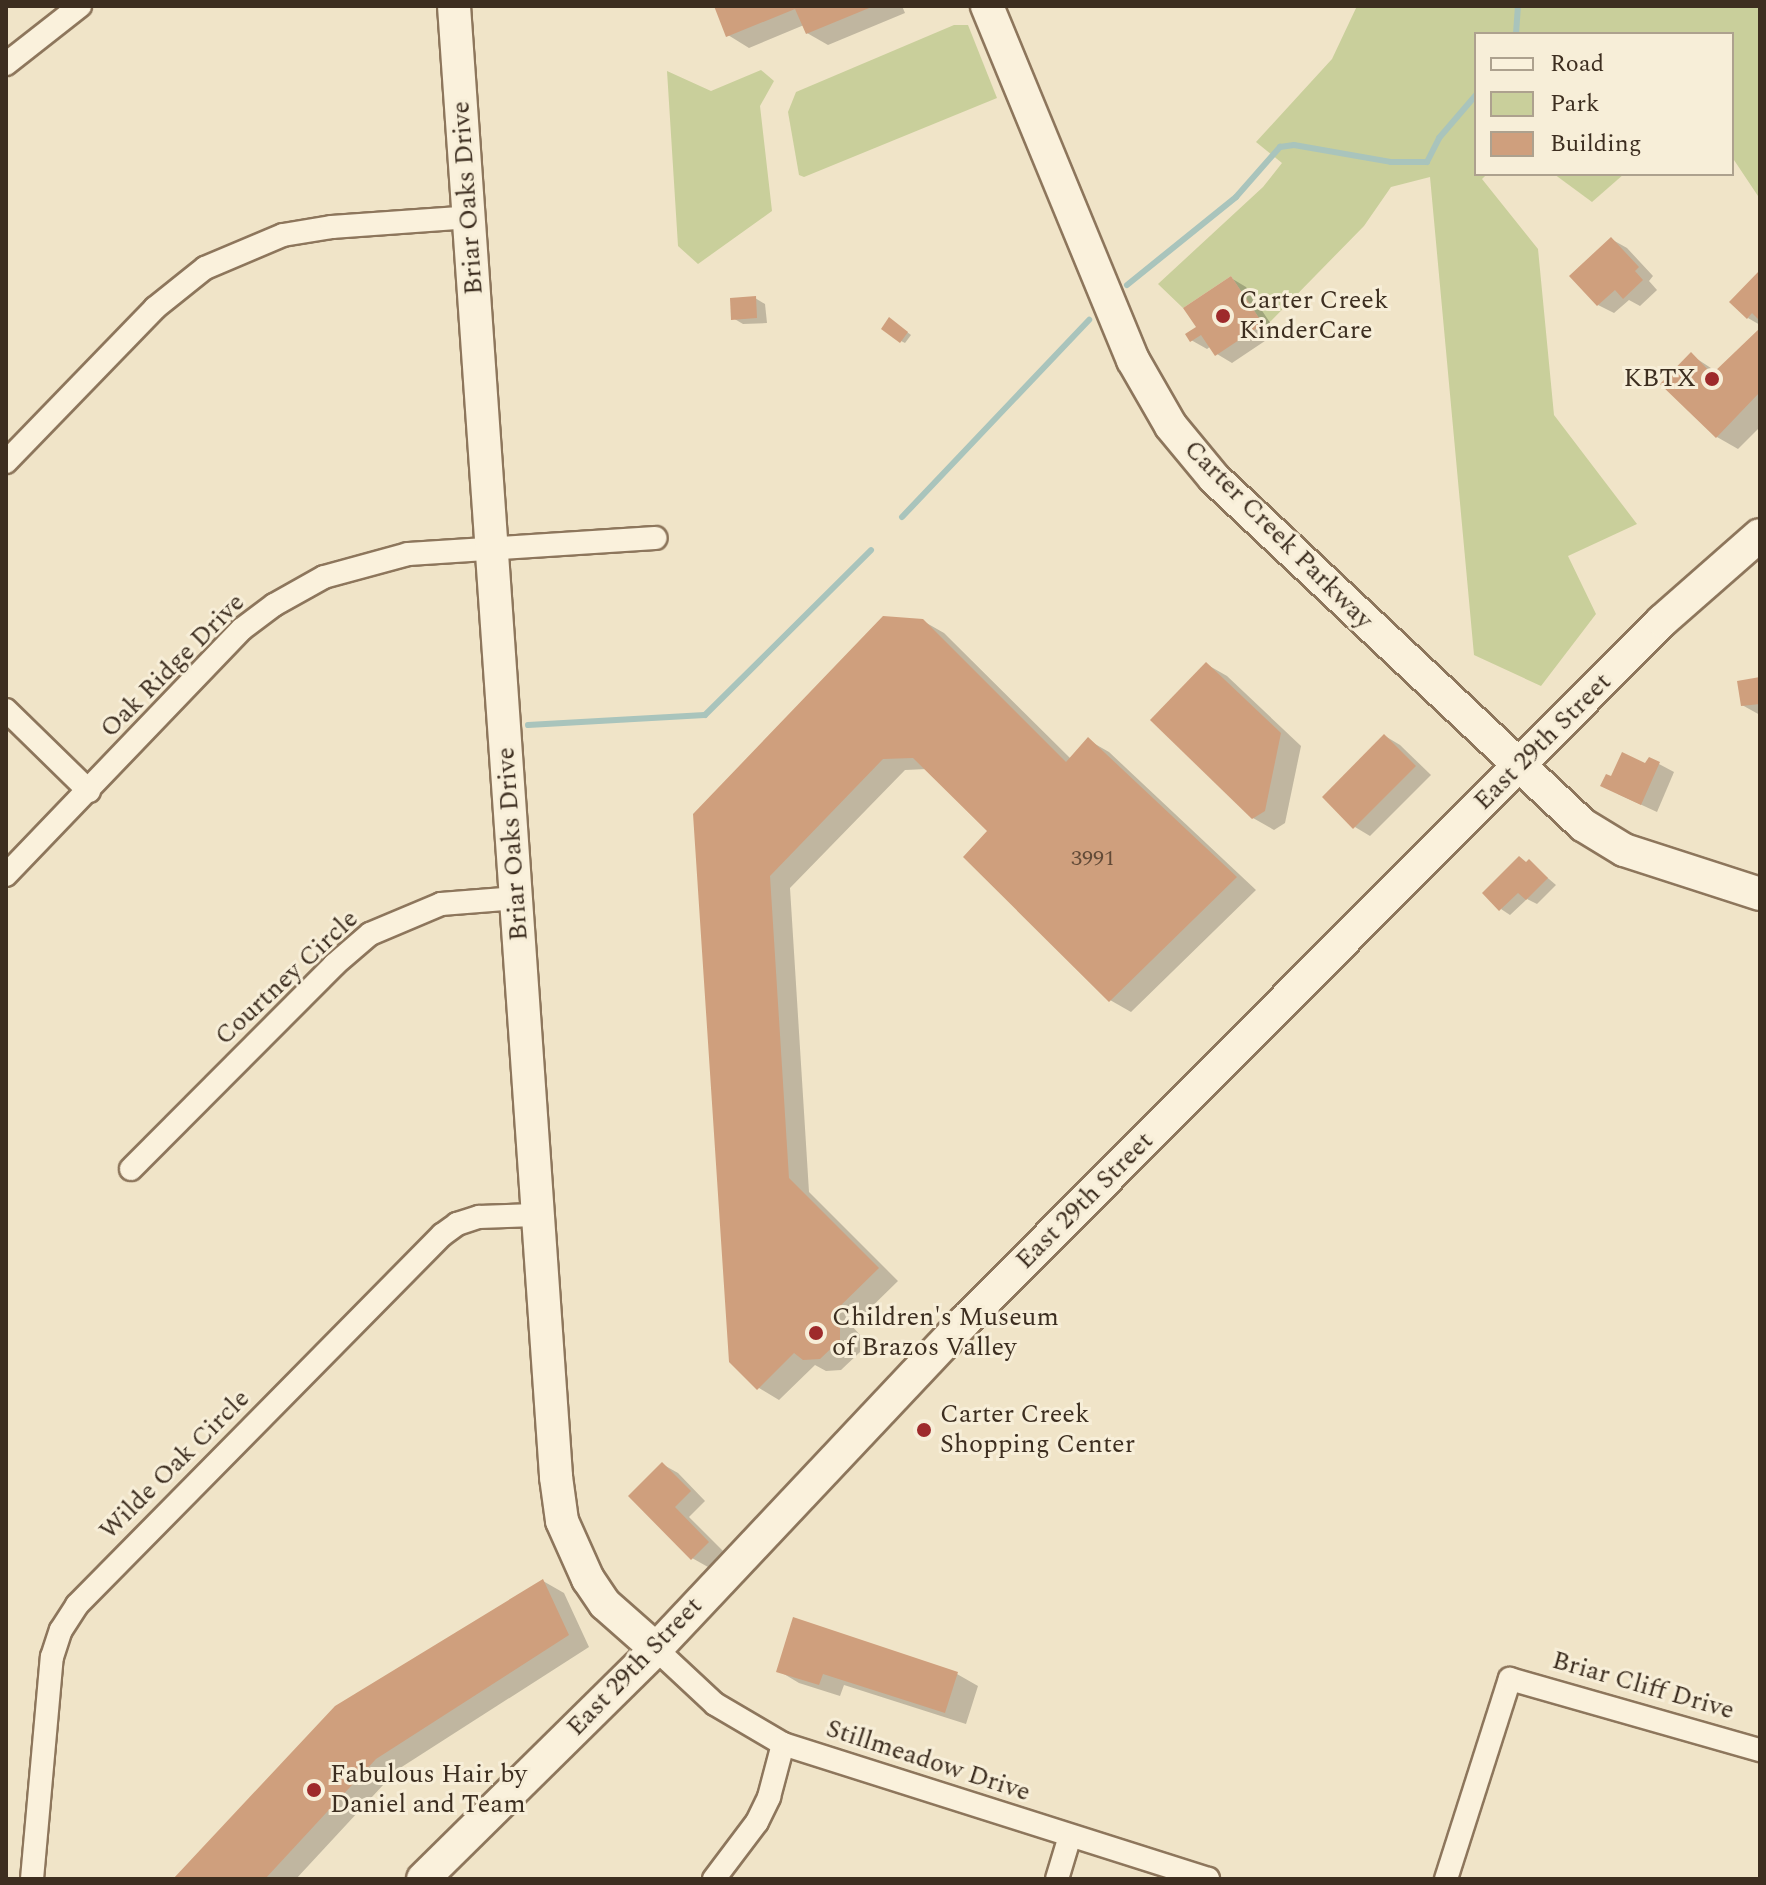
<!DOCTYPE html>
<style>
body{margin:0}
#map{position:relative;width:1766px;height:1885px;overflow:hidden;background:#f0e4c8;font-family:Spectral,serif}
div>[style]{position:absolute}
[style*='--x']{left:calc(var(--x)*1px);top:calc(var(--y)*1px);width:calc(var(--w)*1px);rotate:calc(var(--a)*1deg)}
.green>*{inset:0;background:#c9cf9b}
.shadow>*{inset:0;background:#0003}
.stream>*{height:6px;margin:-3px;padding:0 3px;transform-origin:3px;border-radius:3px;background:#a9c4bc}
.building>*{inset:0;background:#cf9f7d}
.roads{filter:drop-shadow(2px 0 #8d765c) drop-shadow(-2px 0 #8d765c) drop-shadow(0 2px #8d765c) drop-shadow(0 -2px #8d765c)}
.street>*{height:22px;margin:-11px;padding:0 11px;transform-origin:11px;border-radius:11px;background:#faf1dc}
.secondary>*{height:32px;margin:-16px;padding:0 16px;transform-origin:16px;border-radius:16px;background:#faf1dc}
.dots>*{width:22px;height:22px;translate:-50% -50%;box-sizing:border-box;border:4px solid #f7eed8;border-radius:50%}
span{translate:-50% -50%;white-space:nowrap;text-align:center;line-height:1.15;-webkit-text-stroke:6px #f7eed8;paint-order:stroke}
.number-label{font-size:22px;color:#624a37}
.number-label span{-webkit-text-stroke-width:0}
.street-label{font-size:26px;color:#3d2e20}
.poi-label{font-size:26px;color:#3d2e20}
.left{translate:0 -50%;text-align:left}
.right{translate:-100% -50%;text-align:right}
.frame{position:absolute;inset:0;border:8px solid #3d2e20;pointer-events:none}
.legend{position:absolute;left:1474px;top:32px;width:260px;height:144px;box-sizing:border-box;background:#f7eed8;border:2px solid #ada18e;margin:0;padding:10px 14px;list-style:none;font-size:24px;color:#3d2e20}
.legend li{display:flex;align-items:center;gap:16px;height:40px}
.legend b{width:40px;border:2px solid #ada18e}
</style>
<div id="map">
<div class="green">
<div style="clip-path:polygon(1357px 6px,1760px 6px,1760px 199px,1732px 157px,1732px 34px,1476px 34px,1476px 174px,1487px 174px,1482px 179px,1538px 249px,1554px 415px,1637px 524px,1568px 556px,1596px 614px,1541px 686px,1474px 655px,1430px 177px,1391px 187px,1364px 226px,1265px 327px,1231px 276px,1183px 308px,1158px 284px,1263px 187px,1282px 163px,1256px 142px,1332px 59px)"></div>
<div style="clip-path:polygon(954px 25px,968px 25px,997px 98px,804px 177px,799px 175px,788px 112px,796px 92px)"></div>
<div style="clip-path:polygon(761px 70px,774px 81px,760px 106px,772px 211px,698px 264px,678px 246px,667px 71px,711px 91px)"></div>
<div style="clip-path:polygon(1554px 174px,1624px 174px,1592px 202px)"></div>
</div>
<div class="shadow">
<div style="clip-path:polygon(716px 6px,902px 6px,905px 13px,828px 45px,807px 33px,804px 25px,749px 48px,728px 35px)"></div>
<div style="clip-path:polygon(1611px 239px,1627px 248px,1653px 276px,1649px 281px,1657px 290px,1640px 306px,1629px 300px,1614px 313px,1598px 305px)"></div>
<div style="clip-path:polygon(1760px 273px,1760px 325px,1748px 318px)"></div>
<div style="clip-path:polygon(1231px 278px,1246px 287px,1277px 333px,1232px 363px,1217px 354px,1211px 346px,1207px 349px,1191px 340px)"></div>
<div style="clip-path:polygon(755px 298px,765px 304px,767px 323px,743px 324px,733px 318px)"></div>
<div style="clip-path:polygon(894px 322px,911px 335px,905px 343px,901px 341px)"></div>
<div style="clip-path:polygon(1760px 330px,1760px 427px,1738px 449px,1717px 437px,1691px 355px,1717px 372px)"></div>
<div style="clip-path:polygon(923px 621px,944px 633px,1071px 759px,1088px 740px,1109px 752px,1256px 890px,1131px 1012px,1110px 1000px,990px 831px,927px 769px,905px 770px,790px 888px,809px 1192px,898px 1281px,852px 1326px,860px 1335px,860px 1352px,841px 1370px,826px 1371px,815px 1365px,779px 1400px,759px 1388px,695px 815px)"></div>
<div style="clip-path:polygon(1206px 664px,1227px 676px,1301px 746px,1285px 823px,1274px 830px,1253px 818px)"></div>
<div style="clip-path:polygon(1760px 678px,1760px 715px,1742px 705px)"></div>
<div style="clip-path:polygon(1385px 736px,1400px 745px,1431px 775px,1370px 836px,1355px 827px)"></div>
<div style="clip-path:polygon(1659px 764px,1674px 772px,1657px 812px,1618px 794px,1611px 779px)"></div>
<div style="clip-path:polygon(1529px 862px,1556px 885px,1537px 904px,1527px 899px,1510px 915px,1501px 909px)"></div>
<div style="clip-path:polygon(662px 1464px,678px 1473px,705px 1501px,689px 1517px,723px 1551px,708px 1567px,692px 1558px,631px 1496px)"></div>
<div style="clip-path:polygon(543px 1581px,564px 1593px,589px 1647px,397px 1770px,296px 1879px,175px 1879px)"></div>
<div style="clip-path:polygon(779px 1671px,957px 1674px,978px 1686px,966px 1724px,844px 1685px,840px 1696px,799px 1683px)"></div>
</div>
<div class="stream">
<div style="--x:1516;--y:34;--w:28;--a:-86"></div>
<div style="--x:1127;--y:285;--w:140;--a:-38.9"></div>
<div style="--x:1236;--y:197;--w:67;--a:-48.7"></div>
<div style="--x:1280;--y:147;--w:14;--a:-8"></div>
<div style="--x:1294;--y:145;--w:98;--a:9.9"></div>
<div style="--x:1391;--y:162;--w:36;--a:0"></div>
<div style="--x:1427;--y:162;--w:27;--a:-63"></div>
<div style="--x:1439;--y:138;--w:57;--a:-49.3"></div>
<div style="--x:902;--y:517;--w:272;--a:-46.5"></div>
<div style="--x:528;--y:725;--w:177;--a:-3.2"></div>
<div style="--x:705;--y:715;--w:234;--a:-44.8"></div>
</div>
<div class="building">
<div style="clip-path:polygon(714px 6px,874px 6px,806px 34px,795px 9px,726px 37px)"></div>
<div style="clip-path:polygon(1611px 237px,1639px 267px,1635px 271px,1643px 280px,1623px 299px,1615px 290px,1597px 306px,1569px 276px)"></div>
<div style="clip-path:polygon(1760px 270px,1760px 321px,1752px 313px,1747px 319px,1729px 302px)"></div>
<div style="clip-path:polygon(1231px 276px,1263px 324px,1215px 356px,1201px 335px,1190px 342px,1185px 334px,1196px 327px,1183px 308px)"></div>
<div style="clip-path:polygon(756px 296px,757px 318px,731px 320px,730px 298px)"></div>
<div style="clip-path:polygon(889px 317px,908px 332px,900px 343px,881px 329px)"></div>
<div style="clip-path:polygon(1760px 328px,1760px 392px,1716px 438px,1660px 384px,1691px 352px,1712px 374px)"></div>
<div style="clip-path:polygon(883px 616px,923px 619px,1066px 762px,1088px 737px,1237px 877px,1109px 1002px,963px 857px,987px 831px,913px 758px,883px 759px,770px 876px,789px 1178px,879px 1268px,832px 1314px,840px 1321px,840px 1340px,820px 1359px,803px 1360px,794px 1353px,757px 1390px,729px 1362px,693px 814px)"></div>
<div style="clip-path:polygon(1206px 662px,1281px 733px,1265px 811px,1252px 819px,1150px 720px)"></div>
<div style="clip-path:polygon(1760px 677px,1760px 704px,1741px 706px,1737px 681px)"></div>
<div style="clip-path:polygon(1384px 734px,1416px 766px,1353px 829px,1322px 797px)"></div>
<div style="clip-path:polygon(1622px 752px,1645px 763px,1649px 757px,1660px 762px,1641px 805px,1600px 786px,1606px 774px,1611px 776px)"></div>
<div style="clip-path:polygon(1519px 856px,1526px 862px,1529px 859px,1548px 878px,1526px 900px,1518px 893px,1499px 911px,1482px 893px)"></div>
<div style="clip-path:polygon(662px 1462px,691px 1491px,675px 1507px,709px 1542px,691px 1560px,628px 1496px)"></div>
<div style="clip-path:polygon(543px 1579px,569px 1635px,376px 1759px,265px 1879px,173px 1879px,335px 1706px)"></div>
<div style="clip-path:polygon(793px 1617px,958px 1672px,945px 1713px,823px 1674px,819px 1685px,776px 1672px)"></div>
</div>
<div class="roads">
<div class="street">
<div style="--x:6;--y:64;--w:94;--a:-38.1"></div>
<div style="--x:6;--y:462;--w:214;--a:-45.9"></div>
<div style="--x:155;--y:308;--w:64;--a:-38.7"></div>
<div style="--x:205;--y:268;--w:85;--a:-22.9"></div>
<div style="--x:283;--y:235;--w:50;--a:-9.3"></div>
<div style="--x:332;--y:227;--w:138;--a:-4.1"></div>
<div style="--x:6;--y:710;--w:116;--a:44.3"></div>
<div style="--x:6;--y:875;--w:341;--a:-46.2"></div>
<div style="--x:242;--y:629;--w:40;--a:-37"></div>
<div style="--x:274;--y:605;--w:57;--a:-29.2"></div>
<div style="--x:324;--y:577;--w:87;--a:-15.3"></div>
<div style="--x:408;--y:554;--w:248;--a:-3.7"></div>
<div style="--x:131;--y:1169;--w:288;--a:-45.1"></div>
<div style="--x:334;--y:965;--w:48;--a:-40.7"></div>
<div style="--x:370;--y:934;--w:77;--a:-22.9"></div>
<div style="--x:441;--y:904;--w:76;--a:-4.5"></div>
<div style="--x:656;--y:1649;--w:81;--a:43"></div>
<div style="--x:715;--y:1704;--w:79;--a:30.5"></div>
<div style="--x:783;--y:1744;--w:446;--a:17.6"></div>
<div style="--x:32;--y:1879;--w:223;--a:-84.9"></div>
<div style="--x:52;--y:1657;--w:28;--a:-72"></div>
<div style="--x:61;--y:1630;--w:30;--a:-57"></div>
<div style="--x:77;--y:1605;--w:520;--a:-45.39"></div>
<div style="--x:442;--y:1235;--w:19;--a:-36"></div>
<div style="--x:457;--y:1224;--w:23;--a:-18"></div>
<div style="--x:479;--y:1217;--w:56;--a:-2"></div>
<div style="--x:714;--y:1879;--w:71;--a:-53"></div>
<div style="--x:757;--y:1822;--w:28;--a:-64"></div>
<div style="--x:769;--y:1797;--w:55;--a:-75.2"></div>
<div style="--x:1057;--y:1879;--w:45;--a:-73.2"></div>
<div style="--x:1446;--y:1879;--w:210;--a:-72.3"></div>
<div style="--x:1510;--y:1679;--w:260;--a:15.9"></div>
</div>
<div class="secondary">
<div style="--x:454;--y:6;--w:1475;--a:86.03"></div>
<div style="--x:556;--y:1477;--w:44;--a:82.2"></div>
<div style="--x:562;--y:1521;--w:64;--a:65.9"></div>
<div style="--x:588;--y:1579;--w:30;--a:56"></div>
<div style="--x:605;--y:1604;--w:68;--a:41.4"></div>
<div style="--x:987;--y:6;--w:383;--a:67.6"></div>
<div style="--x:1133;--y:360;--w:76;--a:60.1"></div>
<div style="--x:1171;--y:426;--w:67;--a:50.4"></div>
<div style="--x:1214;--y:478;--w:507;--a:43.24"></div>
<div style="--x:1583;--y:825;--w:48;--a:31.4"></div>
<div style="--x:1624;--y:850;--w:143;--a:17.9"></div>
<div style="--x:423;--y:1879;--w:327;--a:-44.6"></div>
<div style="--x:656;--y:1649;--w:448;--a:-46.7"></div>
<div style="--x:963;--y:1323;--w:991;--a:-45.12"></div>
<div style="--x:1662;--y:621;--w:130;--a:-41.3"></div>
</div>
</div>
<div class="dots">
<div style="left:1223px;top:316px;background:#9e2a2b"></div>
<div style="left:1712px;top:379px;background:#9e2a2b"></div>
<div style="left:816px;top:1333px;background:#9e2a2b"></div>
<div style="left:924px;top:1430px;background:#9e2a2b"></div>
<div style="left:314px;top:1790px;background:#9e2a2b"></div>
</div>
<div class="number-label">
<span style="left:1093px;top:859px">3991</span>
</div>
<div class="street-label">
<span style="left:468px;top:198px;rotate:-94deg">Briar Oaks Drive</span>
<span style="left:1278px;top:535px;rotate:45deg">Carter Creek Parkway</span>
<span style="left:173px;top:666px;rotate:-45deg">Oak Ridge Drive</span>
<span style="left:1543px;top:742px;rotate:-45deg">East 29th Street</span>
<span style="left:513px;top:844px;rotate:-94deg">Briar Oaks Drive</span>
<span style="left:287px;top:978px;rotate:-43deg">Courtney Circle</span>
<span style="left:1085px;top:1201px;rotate:-45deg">East 29th Street</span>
<span style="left:175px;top:1465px;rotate:-45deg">Wilde Oak Circle</span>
<span style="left:635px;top:1667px;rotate:-46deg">East 29th Street</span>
<span style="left:1643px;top:1686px;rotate:16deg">Briar Cliff Drive</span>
<span style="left:928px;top:1761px;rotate:18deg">Stillmeadow Drive</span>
</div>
<div class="poi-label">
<span class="left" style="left:1239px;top:316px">Carter Creek<br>KinderCare</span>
<span class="right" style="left:1696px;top:379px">KBTX</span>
<span class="left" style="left:832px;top:1333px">Children's Museum<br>of Brazos Valley</span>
<span class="left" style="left:940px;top:1430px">Carter Creek<br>Shopping Center</span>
<span class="left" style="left:330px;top:1790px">Fabulous Hair by<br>Daniel and Team</span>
</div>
<div class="frame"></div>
<ul class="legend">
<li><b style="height:10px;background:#faf1dc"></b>Road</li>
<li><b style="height:22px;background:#c9cf9b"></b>Park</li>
<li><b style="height:22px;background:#cf9f7d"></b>Building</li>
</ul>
</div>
